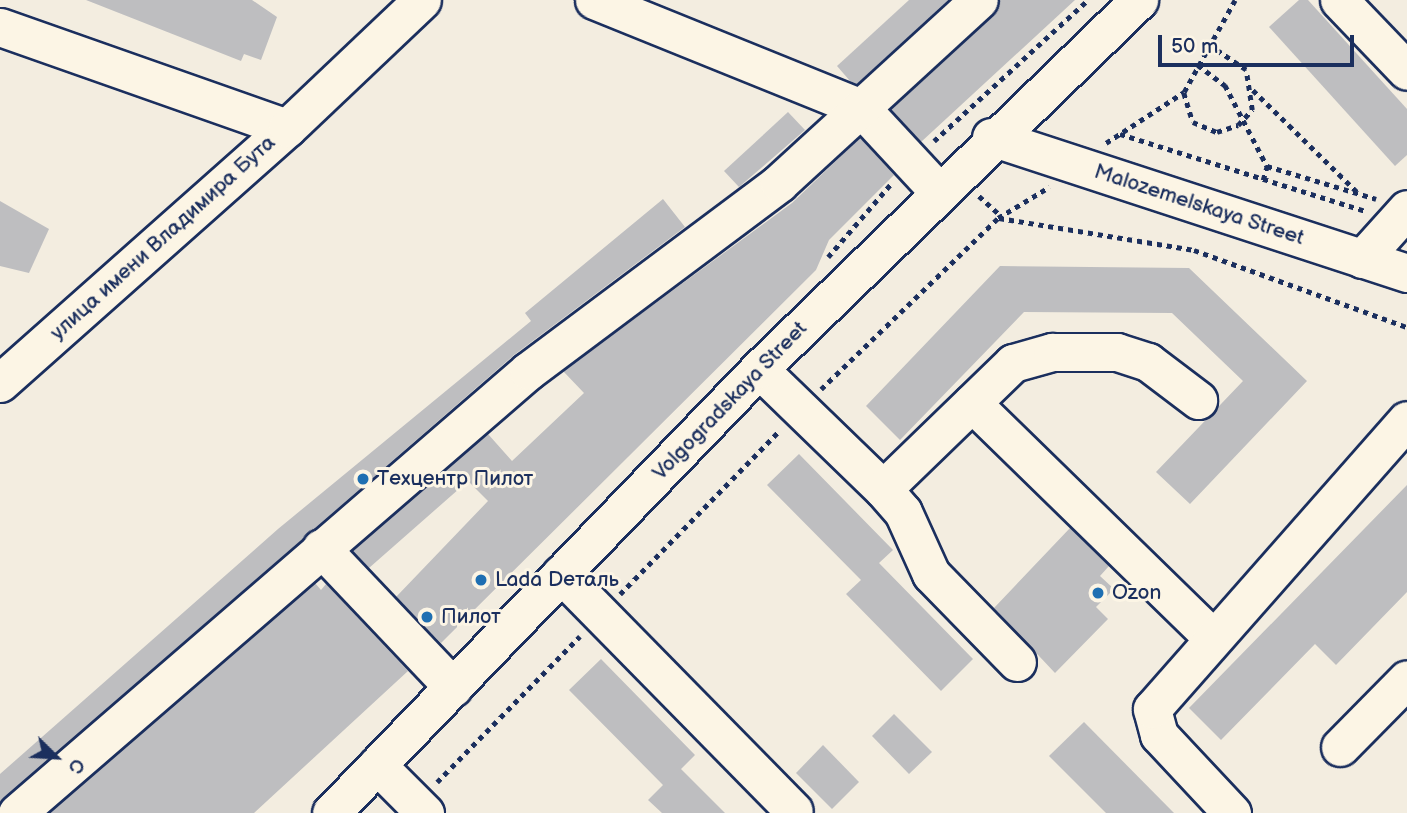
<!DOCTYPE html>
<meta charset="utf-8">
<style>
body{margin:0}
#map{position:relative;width:1407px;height:813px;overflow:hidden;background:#f3ede0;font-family:"Balsamiq Sans",sans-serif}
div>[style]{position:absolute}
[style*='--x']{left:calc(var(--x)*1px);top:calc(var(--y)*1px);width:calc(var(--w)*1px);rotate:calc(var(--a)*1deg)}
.building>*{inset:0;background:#bebec0}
.path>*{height:4.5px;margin-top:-2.25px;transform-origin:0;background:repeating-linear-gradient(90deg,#1b2f5e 0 5px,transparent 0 10px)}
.roads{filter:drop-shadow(2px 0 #1b2f5e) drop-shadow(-2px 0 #1b2f5e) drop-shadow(0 2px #1b2f5e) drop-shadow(0 -2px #1b2f5e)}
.minor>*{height:37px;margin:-18.5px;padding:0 18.5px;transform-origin:18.5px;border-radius:18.5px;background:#fcf5e5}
.dots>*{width:19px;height:19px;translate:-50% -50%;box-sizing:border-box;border:4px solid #fcf5e5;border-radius:50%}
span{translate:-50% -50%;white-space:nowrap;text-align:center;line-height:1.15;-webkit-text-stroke:6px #fcf5e5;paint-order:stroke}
.street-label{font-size:21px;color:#1b2f5e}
.poi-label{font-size:21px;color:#1b2f5e}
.left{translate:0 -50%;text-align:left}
.north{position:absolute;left:21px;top:722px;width:70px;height:70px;-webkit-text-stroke:5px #fcf5e5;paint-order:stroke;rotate:114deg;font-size:19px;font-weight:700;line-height:28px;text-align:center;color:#1b2f5e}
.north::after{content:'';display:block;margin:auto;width:24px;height:32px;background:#1b2f5e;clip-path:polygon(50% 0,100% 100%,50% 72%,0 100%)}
.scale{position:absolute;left:1158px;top:35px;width:196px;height:32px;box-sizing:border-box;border:4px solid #1b2f5e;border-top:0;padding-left:9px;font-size:21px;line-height:24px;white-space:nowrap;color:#1b2f5e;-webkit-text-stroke:5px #fcf5e5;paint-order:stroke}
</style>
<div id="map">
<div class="building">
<div style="clip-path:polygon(86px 0,252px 0,277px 17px,261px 60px,244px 54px,241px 61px)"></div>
<div style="clip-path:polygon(909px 0,948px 0,857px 84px,850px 81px,837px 66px)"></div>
<div style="clip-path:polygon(999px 0,1075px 0,921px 142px,891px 109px,993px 15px)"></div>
<div style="clip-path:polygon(1299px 0,1308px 0,1407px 109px,1407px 155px,1395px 166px,1269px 27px)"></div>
<div style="clip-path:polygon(788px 112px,805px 130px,739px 187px,724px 171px)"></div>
<div style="clip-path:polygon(860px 138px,894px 175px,829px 240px,816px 270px,441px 643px,396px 597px,488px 501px,468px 481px,369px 568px,352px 551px,488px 434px,512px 461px,584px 393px,563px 371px,792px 203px)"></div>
<div style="clip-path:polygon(663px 199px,685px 227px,514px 355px,0 802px,0 774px,278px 529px,531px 321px,525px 313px)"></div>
<div style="clip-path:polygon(0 201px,49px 229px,29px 273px,0 266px)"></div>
<div style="clip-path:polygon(1000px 266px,1189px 268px,1307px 381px,1190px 504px,1156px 472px,1243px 381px,1172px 313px,1024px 312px,900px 440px,866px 406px)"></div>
<div style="clip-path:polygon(799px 454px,893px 550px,879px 563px,973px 659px,941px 691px,846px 594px,861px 580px,767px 485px)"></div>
<div style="clip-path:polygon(1407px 485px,1407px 592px,1336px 665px,1315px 644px,1221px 740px,1189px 708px)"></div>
<div style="clip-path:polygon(1070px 528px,1109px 566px,1100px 576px,1114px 589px,1096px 607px,1108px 619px,1055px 673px,994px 608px)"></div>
<div style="clip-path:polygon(315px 583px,321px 590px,326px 584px,408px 671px,254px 813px,49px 813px)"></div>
<div style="clip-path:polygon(601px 659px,695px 755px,681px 769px,725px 813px,662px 813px,648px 800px,663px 785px,569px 690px)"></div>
<div style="clip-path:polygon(894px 714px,932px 752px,909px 774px,872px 736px)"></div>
<div style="clip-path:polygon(1084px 722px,1174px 813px,1106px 813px,1049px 756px)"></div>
<div style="clip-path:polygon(823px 745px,859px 782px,832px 809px,796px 773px)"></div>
</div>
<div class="path">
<div style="--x:1198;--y:65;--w:34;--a:37"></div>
<div style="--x:1225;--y:85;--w:91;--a:62.6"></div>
<div style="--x:1267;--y:166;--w:114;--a:16.8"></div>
<div style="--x:1253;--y:90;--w:146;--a:44.4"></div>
<div style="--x:1184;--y:93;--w:30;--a:73"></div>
<div style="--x:1193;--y:122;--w:26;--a:23"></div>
<div style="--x:1217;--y:132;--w:22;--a:-18"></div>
<div style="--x:1238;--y:125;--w:21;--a:-47"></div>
<div style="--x:1252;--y:110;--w:40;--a:-98.5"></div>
<div style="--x:1246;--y:70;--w:45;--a:-146"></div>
<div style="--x:1120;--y:134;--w:257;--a:17.4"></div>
<div style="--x:934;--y:141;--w:209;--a:-42.5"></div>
<div style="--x:1106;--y:143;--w:93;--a:-33.2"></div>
<div style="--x:1184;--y:92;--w:105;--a:-61"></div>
<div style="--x:1263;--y:180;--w:15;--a:-74"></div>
<div style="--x:979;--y:196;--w:30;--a:42"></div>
<div style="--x:999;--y:218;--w:198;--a:9.3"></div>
<div style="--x:1194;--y:250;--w:226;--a:19.9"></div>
<div style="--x:828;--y:257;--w:95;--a:-49.3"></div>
<div style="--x:821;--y:389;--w:246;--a:-44"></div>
<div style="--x:998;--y:218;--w:60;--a:-31.3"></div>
<div style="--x:620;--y:594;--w:229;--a:-45.7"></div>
<div style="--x:437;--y:782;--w:204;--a:-45.6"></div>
</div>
<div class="roads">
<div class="minor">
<div style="--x:594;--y:0;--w:288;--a:22"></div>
<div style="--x:861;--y:108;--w:113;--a:47.1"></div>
<div style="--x:1339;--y:0;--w:98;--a:46.2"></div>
<div style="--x:0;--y:27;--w:304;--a:19.4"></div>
<div style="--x:287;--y:128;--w:384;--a:138.4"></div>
<div style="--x:287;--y:128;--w:186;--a:-43.5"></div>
<div style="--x:991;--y:137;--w:438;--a:18.1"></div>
<div style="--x:1362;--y:259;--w:67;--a:-48"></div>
<div style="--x:759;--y:369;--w:173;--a:44.1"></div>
<div style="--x:883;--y:489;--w:30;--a:49"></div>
<div style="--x:903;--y:512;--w:68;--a:65.7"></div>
<div style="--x:931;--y:574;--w:123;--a:45.7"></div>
<div style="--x:972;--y:403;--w:334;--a:44.3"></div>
<div style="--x:883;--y:489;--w:181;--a:-44.1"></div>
<div style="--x:1013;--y:363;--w:41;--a:-15.8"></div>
<div style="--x:1052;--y:352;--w:65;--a:0"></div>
<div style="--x:1117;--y:352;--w:33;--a:18"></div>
<div style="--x:1148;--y:362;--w:63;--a:37.2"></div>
<div style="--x:321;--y:548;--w:192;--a:46.5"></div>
<div style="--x:561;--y:574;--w:332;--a:45.5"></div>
<div style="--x:1340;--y:747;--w:95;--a:-45.4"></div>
<div style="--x:377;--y:765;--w:68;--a:45"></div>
<div style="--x:17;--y:813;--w:676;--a:-40.86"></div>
<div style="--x:528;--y:371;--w:314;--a:-36.8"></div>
<div style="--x:779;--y:183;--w:271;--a:-42.5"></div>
<div style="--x:331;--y:813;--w:617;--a:-46.05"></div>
<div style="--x:759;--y:369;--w:530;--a:-44.16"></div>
<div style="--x:1232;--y:813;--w:107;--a:-133.1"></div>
<div style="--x:1159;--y:735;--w:27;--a:-105"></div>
<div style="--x:1152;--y:709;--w:385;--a:-48.6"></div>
</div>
</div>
<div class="dots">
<div style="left:363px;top:479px;background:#1f6fb2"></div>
<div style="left:481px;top:580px;background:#1f6fb2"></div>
<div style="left:1098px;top:593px;background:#1f6fb2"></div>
<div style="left:427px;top:617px;background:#1f6fb2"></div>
</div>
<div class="street-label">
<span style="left:1199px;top:205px;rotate:18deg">Malozemelskaya Street</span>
<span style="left:163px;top:238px;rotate:-42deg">улица имени Владимира Бута</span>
<span style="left:730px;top:401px;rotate:-46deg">Volgogradskaya Street</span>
</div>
<div class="poi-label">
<span class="left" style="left:377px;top:479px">Техцентр Пилот</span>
<span class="left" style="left:495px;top:580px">Lada Dеталь</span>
<span class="left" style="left:1112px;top:593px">Ozon</span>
<span class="left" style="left:441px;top:617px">Пилот</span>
</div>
<div class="north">С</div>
<div class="scale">50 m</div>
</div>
